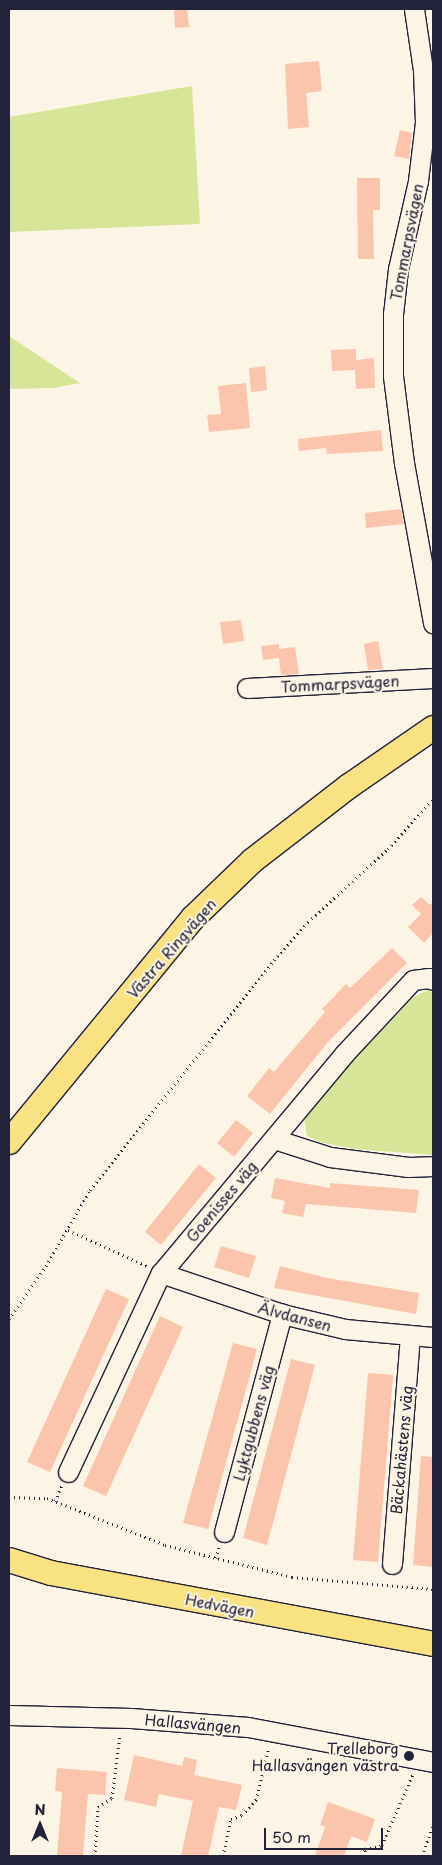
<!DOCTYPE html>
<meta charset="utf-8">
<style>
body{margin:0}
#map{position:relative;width:442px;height:1865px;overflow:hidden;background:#fcf5e5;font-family:"Playpen Sans",sans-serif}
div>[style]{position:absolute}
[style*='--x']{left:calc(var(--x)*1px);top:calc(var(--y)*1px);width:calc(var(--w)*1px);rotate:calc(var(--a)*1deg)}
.green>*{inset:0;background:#d6e598}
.building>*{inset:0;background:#fac5ac}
.path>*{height:3px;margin-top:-1.5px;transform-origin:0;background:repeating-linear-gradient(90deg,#22223b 0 1px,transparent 0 5px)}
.roads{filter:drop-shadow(1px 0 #22223b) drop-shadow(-1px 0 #22223b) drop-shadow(0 1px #22223b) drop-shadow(0 -1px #22223b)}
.minor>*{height:19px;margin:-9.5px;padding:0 9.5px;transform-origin:9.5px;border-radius:9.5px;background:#fcf5e5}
.major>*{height:24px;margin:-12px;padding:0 12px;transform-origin:12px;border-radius:12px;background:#f8e281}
.dots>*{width:14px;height:14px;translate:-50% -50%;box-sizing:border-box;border:2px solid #fcf5e5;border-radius:50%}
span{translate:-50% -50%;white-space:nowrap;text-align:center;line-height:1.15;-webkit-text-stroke:4px #fcf5e5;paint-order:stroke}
.street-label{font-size:15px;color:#22223b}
.poi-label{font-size:15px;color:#22223b}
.right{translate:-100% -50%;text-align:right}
.frame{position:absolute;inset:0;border:10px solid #22223b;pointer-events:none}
.north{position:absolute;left:15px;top:1800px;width:50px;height:50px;-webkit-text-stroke:4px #fcf5e5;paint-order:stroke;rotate:0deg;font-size:14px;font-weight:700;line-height:20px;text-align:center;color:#22223b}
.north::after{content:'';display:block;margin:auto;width:18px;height:22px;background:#22223b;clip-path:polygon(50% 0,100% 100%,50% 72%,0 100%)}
.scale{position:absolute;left:264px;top:1828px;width:119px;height:22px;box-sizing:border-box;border:2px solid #22223b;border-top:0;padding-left:6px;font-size:15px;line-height:18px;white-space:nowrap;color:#22223b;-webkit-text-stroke:4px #fcf5e5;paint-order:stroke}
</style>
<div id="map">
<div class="green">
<div style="clip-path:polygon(192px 86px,200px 224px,9px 232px,9px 117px)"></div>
<div style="clip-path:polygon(9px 336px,80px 383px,53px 388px,9px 389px)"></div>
<div style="clip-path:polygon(428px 990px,433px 993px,433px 1155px,355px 1149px,319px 1142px,307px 1136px,304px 1118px,357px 1056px,414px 997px)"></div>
</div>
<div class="building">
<div style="clip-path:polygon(174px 9px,187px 9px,189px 27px,175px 28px)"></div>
<div style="clip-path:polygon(319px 61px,322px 91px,306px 93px,309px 127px,288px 129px,285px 64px)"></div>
<div style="clip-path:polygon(400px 130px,412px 133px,409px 159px,394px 156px)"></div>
<div style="clip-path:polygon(357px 178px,380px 178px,380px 210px,373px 210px,374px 259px,358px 259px)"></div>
<div style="clip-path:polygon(356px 349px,356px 360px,374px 358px,375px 388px,356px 389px,355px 370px,332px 371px,331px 350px)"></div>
<div style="clip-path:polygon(265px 366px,267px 390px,251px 392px,249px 368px)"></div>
<div style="clip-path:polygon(246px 383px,250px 428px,209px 432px,207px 415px,221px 414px,218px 386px)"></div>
<div style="clip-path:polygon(381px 430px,383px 451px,327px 454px,326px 448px,299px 451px,298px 439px)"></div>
<div style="clip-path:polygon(401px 509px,404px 524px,366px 528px,365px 513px)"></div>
<div style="clip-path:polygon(241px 620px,244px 641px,223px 644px,220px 622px)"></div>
<div style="clip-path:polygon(378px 641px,383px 669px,368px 670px,364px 644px)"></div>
<div style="clip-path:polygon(279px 644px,279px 649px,295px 647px,299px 674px,281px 675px,279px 658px,263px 660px,261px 646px)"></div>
<div style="clip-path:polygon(421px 897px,430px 905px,433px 902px,433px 933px,424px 943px,408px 927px,421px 914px,412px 905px)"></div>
<div style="clip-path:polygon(392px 948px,407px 963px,328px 1042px,270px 1114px,247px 1096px,269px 1068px,274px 1072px,325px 1012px,322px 1009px,346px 984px,350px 988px)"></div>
<div style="clip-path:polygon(236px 1120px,253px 1133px,234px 1157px,217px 1143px)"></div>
<div style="clip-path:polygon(199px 1164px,216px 1178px,161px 1245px,145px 1232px)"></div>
<div style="clip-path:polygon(275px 1178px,330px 1188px,330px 1183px,419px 1190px,416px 1213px,306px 1204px,303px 1217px,282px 1213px,285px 1201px,271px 1198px)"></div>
<div style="clip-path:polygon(221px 1246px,256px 1256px,249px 1278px,214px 1267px)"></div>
<div style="clip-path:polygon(280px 1266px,327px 1278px,419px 1293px,416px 1314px,274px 1288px)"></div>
<div style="clip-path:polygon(106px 1289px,129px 1299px,50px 1472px,27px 1462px)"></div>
<div style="clip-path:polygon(160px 1316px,183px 1327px,106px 1496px,83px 1486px)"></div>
<div style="clip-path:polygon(233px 1343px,257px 1349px,208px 1529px,183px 1523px)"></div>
<div style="clip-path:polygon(291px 1359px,315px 1365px,267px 1545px,243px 1538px)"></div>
<div style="clip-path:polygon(368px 1373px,393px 1375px,378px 1562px,353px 1560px)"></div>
<div style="clip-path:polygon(421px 1456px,433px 1457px,433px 1567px,413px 1565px)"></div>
<div style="clip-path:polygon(134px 1755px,182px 1766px,184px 1757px,197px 1760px,194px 1775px,242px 1785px,236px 1810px,219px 1807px,208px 1856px,181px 1856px,193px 1801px,159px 1794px,156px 1807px,124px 1800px)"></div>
<div style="clip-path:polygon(57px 1768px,107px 1772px,105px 1795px,88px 1794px,83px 1856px,57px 1856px,62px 1792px,55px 1791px)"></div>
<div style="clip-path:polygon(328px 1802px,375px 1819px,367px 1842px,351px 1836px,344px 1856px,315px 1856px,325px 1827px,320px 1825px)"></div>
</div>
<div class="path">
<div style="--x:68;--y:1230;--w:87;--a:24.5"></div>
<div style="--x:9;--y:1319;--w:65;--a:-55.1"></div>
<div style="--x:46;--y:1266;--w:88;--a:-59.9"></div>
<div style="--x:90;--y:1190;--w:295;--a:-51.3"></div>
<div style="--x:274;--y:960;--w:51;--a:-48.2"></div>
<div style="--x:308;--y:922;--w:108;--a:-42.4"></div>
<div style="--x:388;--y:849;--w:67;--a:-48"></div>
<div style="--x:9;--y:1497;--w:38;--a:2"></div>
<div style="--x:47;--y:1498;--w:127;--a:21.7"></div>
<div style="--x:165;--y:1545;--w:131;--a:14.1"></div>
<div style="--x:292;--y:1577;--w:142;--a:4.9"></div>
<div style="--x:55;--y:1501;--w:17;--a:-66"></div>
<div style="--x:216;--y:1558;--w:11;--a:-75"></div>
<div style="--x:95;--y:1856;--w:49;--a:-86.5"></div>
<div style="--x:98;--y:1807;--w:17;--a:-33"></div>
<div style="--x:112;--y:1798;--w:64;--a:-82.9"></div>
<div style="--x:223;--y:1856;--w:38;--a:-78"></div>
<div style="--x:231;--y:1819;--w:12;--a:-20"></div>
<div style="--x:242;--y:1815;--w:21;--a:-47"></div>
<div style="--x:256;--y:1800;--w:55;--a:-76.2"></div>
<div style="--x:364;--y:1856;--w:7;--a:-82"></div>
<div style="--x:365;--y:1849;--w:17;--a:-13"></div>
<div style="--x:382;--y:1845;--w:77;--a:-66.4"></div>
<div style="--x:422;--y:1856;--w:32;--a:-70"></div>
</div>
<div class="roads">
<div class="minor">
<div style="--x:414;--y:9;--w:62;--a:81.6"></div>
<div style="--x:423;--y:70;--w:52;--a:87.8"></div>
<div style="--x:425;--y:122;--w:59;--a:96.8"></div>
<div style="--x:418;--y:181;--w:90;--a:102.8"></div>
<div style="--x:398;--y:269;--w:45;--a:96.3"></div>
<div style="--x:393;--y:314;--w:62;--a:90"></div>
<div style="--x:393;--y:376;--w:88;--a:82.8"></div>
<div style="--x:404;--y:463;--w:163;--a:79.7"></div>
<div style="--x:247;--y:688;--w:186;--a:-3.1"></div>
<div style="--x:274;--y:1139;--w:59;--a:17.8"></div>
<div style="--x:330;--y:1157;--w:79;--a:7.3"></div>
<div style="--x:408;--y:1167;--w:25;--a:-2"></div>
<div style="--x:161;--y:1273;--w:128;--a:18.7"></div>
<div style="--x:282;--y:1314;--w:65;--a:13.4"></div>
<div style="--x:345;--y:1329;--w:88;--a:5.2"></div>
<div style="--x:68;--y:1472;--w:220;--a:-65"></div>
<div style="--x:161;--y:1273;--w:285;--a:-50.1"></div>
<div style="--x:344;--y:1054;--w:101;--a:-47"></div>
<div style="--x:413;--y:980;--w:16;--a:-7"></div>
<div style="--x:429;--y:978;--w:4;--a:27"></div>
<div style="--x:224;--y:1532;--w:226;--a:-75.1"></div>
<div style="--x:392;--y:1564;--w:229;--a:-85.5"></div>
<div style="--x:9;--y:1715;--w:122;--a:1.4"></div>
<div style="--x:131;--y:1718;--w:117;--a:4.4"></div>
<div style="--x:248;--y:1727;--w:188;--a:10.7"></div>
</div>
<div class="major">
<div style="--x:9;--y:1142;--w:290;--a:-50.6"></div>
<div style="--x:193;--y:918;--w:82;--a:-44"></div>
<div style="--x:252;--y:861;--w:123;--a:-37.7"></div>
<div style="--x:349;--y:786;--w:102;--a:-34.6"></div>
<div style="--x:9;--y:1560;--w:44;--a:17.2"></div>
<div style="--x:51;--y:1573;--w:389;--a:10.5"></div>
</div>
</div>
<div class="dots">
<div style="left:409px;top:1756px;background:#22223b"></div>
</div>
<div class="street-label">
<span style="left:406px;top:242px;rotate:-79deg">Tommarpsvägen</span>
<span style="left:340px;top:683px;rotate:-3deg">Tommarpsvägen</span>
<span style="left:171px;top:948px;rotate:-49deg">Västra Ringvägen</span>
<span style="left:221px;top:1201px;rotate:-50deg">Goenisses väg</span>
<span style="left:295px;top:1316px;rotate:15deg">Älvdansen</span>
<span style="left:253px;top:1423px;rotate:-75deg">Lyktgubbens väg</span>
<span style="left:401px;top:1450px;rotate:-85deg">Bäckahästens väg</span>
<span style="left:220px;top:1605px;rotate:11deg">Hedvägen</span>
<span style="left:193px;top:1723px;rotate:5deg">Hallasvängen</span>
</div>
<div class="poi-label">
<span class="right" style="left:399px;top:1756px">Trelleborg<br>Hallasvängen västra</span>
</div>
<div class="frame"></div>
<div class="north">N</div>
<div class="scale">50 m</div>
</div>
